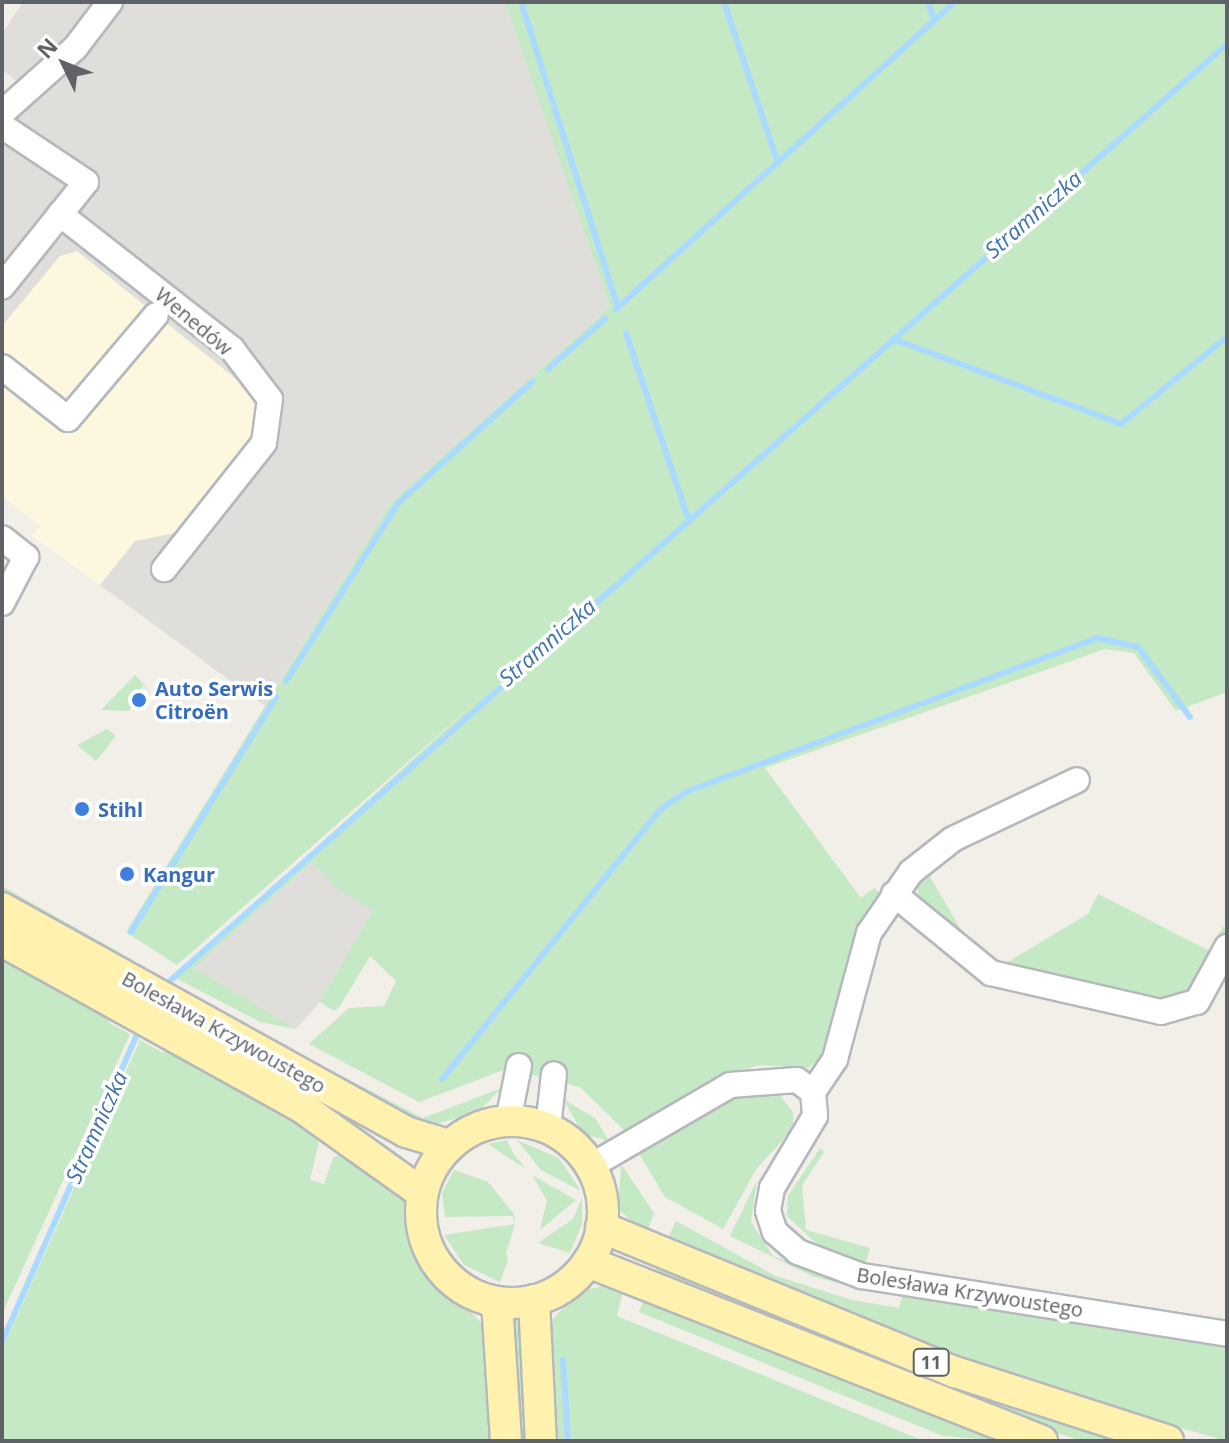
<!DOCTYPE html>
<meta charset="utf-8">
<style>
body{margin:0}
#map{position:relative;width:1229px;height:1443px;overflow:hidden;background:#f1efe8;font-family:"Open Sans",sans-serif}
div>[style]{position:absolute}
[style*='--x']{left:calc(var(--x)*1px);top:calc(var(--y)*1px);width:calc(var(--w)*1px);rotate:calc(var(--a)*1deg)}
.commercial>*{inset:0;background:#fef7e0}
.industrial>*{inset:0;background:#e0deda}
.green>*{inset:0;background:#c5e8c5}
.stream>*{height:6px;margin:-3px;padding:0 3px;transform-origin:3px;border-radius:3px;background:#aadaff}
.roads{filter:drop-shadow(2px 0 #b5b8bc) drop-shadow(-2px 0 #b5b8bc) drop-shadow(0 2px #b5b8bc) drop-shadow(0 -2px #b5b8bc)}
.minor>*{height:24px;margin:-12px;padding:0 12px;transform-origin:12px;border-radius:12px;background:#fff}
.major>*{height:30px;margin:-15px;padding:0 15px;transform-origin:15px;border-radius:15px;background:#fff2af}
.major>.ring{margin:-15px;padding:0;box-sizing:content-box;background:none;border:30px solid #fff2af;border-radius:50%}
.dots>*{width:22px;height:22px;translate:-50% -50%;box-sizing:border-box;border:4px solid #fff;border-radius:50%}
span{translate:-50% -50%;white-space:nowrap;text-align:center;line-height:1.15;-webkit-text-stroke:7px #fff;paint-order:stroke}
.shield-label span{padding:2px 6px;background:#fff;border:2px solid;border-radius:6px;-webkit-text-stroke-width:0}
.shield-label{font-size:18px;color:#5f6368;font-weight:700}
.street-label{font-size:20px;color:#5f6368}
.shop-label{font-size:20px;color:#366cbe;font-weight:700}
.left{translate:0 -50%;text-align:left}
.water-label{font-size:22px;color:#4174aa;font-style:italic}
.frame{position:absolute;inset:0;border:4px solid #5f6368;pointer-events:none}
.north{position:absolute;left:24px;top:24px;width:80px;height:80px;-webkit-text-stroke:6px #fff;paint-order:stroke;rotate:313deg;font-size:22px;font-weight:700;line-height:32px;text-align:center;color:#5f6368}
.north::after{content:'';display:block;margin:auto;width:28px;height:36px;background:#5f6368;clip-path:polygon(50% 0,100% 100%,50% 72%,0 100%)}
</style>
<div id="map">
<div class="commercial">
<div style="clip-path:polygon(77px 251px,254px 394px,258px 414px,255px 436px,180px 532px,135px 541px,100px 585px,32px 536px,40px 526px,2px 496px,2px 326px,60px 256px)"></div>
</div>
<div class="industrial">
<div style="clip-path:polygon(23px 2px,505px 2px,542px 108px,610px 307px,391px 502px,265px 706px,100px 585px,135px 541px,180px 532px,255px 436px,254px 393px,77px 251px,60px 256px,2px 326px,2px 137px,36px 95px,2px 70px,2px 34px)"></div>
<div style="clip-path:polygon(312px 862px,340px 891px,374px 909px,320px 1002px,296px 1029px,193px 968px)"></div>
</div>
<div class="green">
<div style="clip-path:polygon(505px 2px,1227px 2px,1227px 692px,1176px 711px,1134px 653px,1105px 649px,765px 768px,861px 898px,874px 888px,880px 893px,865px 919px,829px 1051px,808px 1068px,761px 1065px,725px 1074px,627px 1133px,580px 1087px,529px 1074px,530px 1066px,508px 1061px,506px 1069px,419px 1102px,309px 1044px,349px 1008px,384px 1006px,396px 981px,370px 956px,340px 1006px,334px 1011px,320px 1002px,373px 910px,340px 891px,312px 862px,194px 968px,296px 1029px,260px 1022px,174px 977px,468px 709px,177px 965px,126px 932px,391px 502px,610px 307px)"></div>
<div style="clip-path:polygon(135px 675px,152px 693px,143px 685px,129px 711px,101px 710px)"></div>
<div style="clip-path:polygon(107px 729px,116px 736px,96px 761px,77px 745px)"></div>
<div style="clip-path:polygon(925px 868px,961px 930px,1001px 966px,1088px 914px,1098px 894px,1210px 951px,1223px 926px,1227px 931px,1198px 988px,1175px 1006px,998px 969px,922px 907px,917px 887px)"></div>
<div style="clip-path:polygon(2px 886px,122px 954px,109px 957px,2px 895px)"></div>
<div style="clip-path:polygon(2px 954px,112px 1014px,108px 1022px,130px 1034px,2px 1314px)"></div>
<div style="clip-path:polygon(140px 1040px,163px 1053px,167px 1045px,320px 1137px,310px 1180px,324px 1184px,333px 1158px,345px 1152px,404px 1194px,422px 1266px,484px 1325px,494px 1441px,2px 1441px,2px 1350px)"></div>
<div style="clip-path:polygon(309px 1059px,423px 1118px,502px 1088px,478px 1112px,425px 1127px)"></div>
<div style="clip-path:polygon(778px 1093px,793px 1112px,793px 1129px,757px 1168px,723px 1229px,665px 1197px,636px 1149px,735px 1096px)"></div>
<div style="clip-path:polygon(563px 1099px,595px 1118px,609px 1141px,583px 1134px)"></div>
<div style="clip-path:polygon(507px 1140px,513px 1153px,526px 1169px,488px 1144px)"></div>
<div style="clip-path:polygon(517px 1140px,559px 1158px,581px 1191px,541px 1170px)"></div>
<div style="clip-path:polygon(820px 1148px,824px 1152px,802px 1185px,806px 1230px,870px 1248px,865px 1265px,817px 1244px,787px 1216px,788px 1196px)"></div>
<div style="clip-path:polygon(621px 1164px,654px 1213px,646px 1235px,618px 1209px)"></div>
<div style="clip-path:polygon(454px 1170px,488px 1182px,514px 1214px,515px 1219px,513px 1231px,506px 1252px,508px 1261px,500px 1282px,464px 1265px,444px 1235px,514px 1224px,513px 1216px,445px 1217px,442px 1193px)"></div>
<div style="clip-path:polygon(532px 1175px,576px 1200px,540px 1230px,547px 1200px)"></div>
<div style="clip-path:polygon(757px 1180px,751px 1222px,773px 1256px,881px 1293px,814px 1277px,730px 1236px)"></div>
<div style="clip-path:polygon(582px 1198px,582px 1224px,570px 1253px,538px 1243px,573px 1219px)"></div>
<div style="clip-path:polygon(676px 1221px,776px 1276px,852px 1300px,899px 1308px,903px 1294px,1227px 1343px,1227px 1441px,1018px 1382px,666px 1243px)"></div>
<div style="clip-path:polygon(659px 1264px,1010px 1405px,1122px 1441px,1081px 1441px,1006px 1416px,653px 1277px)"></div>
<div style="clip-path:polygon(609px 1285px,624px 1288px,617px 1316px,924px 1441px,551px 1441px,549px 1323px,580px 1291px)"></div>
<div style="clip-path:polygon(645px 1297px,940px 1417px,1005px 1441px,943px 1436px,639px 1312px)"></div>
<div style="clip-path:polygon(522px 1315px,530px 1441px,515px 1441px,511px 1316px)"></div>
</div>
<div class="stream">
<div style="--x:521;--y:2;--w:320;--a:72.4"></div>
<div style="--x:724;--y:2;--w:170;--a:71.5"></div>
<div style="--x:928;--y:2;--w:19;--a:72"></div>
<div style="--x:616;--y:309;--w:457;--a:-42.2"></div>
<div style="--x:626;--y:333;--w:195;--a:71.5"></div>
<div style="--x:893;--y:339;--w:243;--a:20.4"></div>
<div style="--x:1121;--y:424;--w:137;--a:-39.4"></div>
<div style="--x:548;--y:369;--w:76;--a:-41.3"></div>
<div style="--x:286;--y:681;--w:210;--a:-57.8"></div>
<div style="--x:398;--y:503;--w:181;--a:-42.1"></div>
<div style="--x:131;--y:932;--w:276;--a:-58.3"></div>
<div style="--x:162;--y:988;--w:1423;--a:-41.55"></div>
<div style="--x:442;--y:1079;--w:348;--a:-51"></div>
<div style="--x:661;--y:809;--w:32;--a:-34"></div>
<div style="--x:688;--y:791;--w:437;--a:-20.5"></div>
<div style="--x:1097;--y:638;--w:42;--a:12.4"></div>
<div style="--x:1138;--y:647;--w:87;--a:53.4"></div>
<div style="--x:2;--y:1342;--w:345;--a:-66.3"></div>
<div style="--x:563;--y:1360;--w:81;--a:86.5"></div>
</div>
<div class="roads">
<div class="minor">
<div style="--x:2;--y:113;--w:98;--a:-41.7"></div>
<div style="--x:75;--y:48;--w:58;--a:-52.7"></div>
<div style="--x:2;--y:126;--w:101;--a:33.7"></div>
<div style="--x:86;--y:182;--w:134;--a:128.7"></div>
<div style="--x:60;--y:214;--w:219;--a:38.1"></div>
<div style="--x:232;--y:349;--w:63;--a:52.8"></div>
<div style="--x:270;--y:399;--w:44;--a:97.8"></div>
<div style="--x:264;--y:443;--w:161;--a:128.4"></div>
<div style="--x:2;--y:367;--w:84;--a:38.2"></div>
<div style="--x:68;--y:419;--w:136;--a:-49.8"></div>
<div style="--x:2;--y:538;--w:31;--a:38"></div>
<div style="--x:26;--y:557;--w:52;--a:117.6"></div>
<div style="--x:894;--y:894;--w:125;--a:39.2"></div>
<div style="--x:991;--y:973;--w:174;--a:12.9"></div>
<div style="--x:1161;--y:1012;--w:37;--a:-16"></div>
<div style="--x:1197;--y:1002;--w:63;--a:-61.4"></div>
<div style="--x:813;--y:1092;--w:40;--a:-56"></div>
<div style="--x:835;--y:1059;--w:131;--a:-74.9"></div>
<div style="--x:869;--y:933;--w:74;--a:-55.5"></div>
<div style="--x:911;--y:872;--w:53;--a:-38.2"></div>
<div style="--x:953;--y:839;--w:137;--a:-25.4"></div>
<div style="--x:508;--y:1121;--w:56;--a:-78.7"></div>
<div style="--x:548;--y:1128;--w:54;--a:-83.7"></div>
<div style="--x:591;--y:1166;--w:161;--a:-30.2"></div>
<div style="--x:730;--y:1085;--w:67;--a:-4.3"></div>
<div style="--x:797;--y:1080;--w:20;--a:37"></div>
<div style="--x:813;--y:1092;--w:24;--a:85"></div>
<div style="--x:815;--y:1116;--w:84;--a:120.8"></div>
<div style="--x:772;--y:1188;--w:23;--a:100"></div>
<div style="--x:768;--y:1211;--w:22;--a:72"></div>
<div style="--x:775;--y:1232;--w:30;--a:41"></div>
<div style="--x:798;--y:1252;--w:68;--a:20.6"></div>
<div style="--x:862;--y:1276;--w:370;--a:9"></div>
</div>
<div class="major">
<div style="--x:2;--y:908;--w:462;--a:29"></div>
<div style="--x:406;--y:1132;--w:45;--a:16.8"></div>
<div style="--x:2;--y:941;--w:341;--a:29"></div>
<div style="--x:300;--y:1106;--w:150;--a:35.5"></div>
<div class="ring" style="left:421px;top:1121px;width:152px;height:152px"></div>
<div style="--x:601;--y:1227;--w:383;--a:22.3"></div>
<div style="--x:955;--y:1372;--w:224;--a:17.9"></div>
<div style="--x:588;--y:1262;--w:488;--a:21.5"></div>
<div style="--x:534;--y:1300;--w:141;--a:87.2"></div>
<div style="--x:497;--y:1302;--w:139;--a:86.3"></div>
</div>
</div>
<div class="dots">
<div style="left:139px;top:700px;background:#3f7fe0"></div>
<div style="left:82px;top:809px;background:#3f7fe0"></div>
<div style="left:127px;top:874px;background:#3f7fe0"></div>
</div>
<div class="shield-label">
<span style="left:931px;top:1362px">11</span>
</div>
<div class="street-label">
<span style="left:194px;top:321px;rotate:40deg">Wenedów</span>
<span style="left:224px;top:1032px;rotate:29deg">Bolesława Krzywoustego</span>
<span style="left:970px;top:1292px;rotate:9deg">Bolesława Krzywoustego</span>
</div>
<div class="shop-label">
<span class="left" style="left:155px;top:700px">Auto Serwis<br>Citroën</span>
<span class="left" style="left:98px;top:809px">Stihl</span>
<span class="left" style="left:143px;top:874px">Kangur</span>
</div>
<div class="water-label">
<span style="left:1033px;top:214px;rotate:-41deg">Stramniczka</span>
<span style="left:547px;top:642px;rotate:-41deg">Stramniczka</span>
<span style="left:96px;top:1127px;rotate:-66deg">Stramniczka</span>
</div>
<div class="frame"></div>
<div class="north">N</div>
</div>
